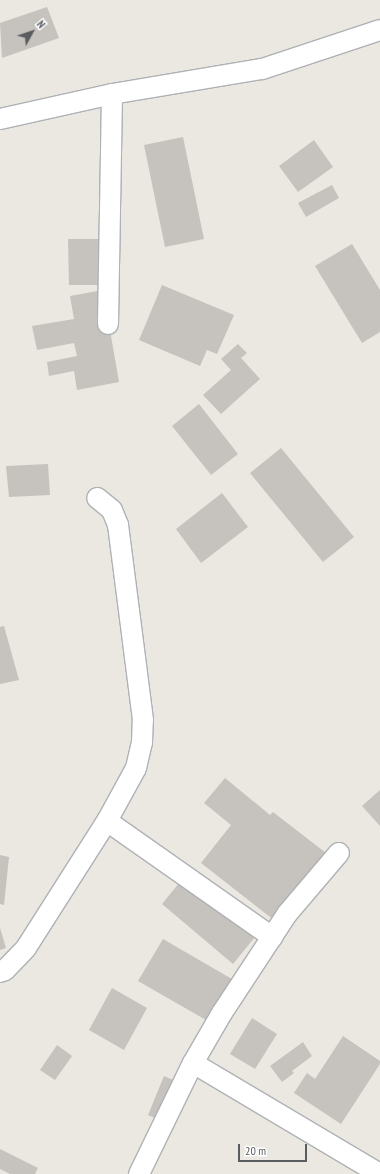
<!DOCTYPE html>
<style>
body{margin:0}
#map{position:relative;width:380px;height:1174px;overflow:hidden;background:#ebe7e1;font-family:"PT Sans Narrow",sans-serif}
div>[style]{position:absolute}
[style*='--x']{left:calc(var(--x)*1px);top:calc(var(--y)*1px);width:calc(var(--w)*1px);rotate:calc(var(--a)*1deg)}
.building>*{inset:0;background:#c6c2bd}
.roads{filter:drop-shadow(1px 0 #aeb2b5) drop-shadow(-1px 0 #aeb2b5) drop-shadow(0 1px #aeb2b5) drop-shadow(0 -1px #aeb2b5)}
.minor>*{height:20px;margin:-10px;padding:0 10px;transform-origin:10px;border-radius:10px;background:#fff}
span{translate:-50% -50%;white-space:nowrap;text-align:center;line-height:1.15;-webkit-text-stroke:3px #fff;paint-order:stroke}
.north{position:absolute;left:12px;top:12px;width:40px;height:40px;-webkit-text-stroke:3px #fff;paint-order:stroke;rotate:50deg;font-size:11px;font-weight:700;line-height:16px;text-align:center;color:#595d60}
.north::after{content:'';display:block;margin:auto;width:14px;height:18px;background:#595d60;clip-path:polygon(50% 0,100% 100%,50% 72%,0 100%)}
.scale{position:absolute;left:238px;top:1144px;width:69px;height:18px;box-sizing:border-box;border:2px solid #595d60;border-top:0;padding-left:5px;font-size:12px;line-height:14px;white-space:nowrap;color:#595d60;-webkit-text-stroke:3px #fff;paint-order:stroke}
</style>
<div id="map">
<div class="building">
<div style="clip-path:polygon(47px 7px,59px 38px,2px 58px,0 23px)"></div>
<div style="clip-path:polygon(183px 137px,204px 239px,165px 247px,144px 145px)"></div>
<div style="clip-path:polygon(314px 140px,333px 167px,298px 192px,279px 166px)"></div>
<div style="clip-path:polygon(332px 185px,339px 198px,306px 217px,298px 203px)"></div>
<div style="clip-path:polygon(68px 239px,109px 239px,110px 285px,69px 285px)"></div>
<div style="clip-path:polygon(352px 244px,380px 290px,380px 332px,362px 343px,315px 266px)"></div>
<div style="clip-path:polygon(162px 285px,234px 315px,217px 354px,207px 350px,200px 366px,139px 340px)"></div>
<div style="clip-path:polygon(103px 290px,119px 382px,77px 390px,74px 371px,49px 376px,47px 362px,77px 356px,74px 343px,37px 350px,32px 326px,74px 319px,70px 296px)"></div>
<div style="clip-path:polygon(238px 344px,247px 353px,241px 358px,260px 379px,221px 414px,203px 395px,231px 370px,221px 359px)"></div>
<div style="clip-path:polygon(199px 404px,238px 454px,211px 475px,172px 426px)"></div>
<div style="clip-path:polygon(281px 448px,354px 537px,323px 562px,250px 473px)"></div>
<div style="clip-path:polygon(48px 464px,50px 495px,9px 497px,6px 466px)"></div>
<div style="clip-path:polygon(222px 493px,248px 527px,201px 563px,176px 529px)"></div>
<div style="clip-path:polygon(4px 626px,19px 680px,0 684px,0 627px)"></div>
<div style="clip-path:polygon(225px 778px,270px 815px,273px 812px,326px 853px,274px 920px,201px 863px,231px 825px,204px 803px)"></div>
<div style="clip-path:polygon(380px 790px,380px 826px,362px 806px)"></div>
<div style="clip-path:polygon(0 855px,9px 857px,4px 905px,0 904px)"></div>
<div style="clip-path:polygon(184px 877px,255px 937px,233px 964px,162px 904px)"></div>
<div style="clip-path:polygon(0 928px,6px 948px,0 950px)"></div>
<div style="clip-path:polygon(163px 939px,237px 982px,213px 1024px,138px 981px)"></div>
<div style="clip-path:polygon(112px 988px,147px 1008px,124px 1050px,89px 1030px)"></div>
<div style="clip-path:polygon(252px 1018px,277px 1034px,255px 1069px,230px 1054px)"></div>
<div style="clip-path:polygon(343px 1036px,380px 1061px,380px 1064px,341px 1124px,294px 1093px,307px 1073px,315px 1079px)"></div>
<div style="clip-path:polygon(303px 1042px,312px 1056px,292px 1071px,294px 1073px,282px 1082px,270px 1066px)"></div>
<div style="clip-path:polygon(57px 1045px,72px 1056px,55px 1080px,40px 1070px)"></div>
<div style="clip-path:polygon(164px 1076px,187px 1086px,171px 1125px,148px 1115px)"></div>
<div style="clip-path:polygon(0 1149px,38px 1168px,35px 1174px,10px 1174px,0 1169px)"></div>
</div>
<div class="roads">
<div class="minor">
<div style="--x:0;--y:119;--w:115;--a:-12.6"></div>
<div style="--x:112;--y:94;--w:152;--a:-9.5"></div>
<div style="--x:262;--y:69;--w:124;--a:-18.3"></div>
<div style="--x:108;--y:324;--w:230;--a:-89"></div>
<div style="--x:107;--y:821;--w:202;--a:35.1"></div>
<div style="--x:0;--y:972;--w:5;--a:-22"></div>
<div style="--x:5;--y:970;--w:30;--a:-46"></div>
<div style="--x:26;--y:948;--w:151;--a:-57.5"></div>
<div style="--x:107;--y:821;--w:60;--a:-61.3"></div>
<div style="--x:136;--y:768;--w:26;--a:-77"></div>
<div style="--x:142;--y:743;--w:23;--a:-88"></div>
<div style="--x:143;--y:720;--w:197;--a:-97.3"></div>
<div style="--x:118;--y:525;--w:16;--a:-112"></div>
<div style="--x:112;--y:510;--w:19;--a:-141"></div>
<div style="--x:193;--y:1063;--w:217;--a:30.7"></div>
<div style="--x:139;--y:1174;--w:123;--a:-64.1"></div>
<div style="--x:193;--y:1063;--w:58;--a:-59.9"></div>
<div style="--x:222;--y:1013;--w:118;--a:-56.7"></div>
<div style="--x:287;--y:914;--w:80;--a:-49.6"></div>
</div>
</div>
<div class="north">N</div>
<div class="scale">20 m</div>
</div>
